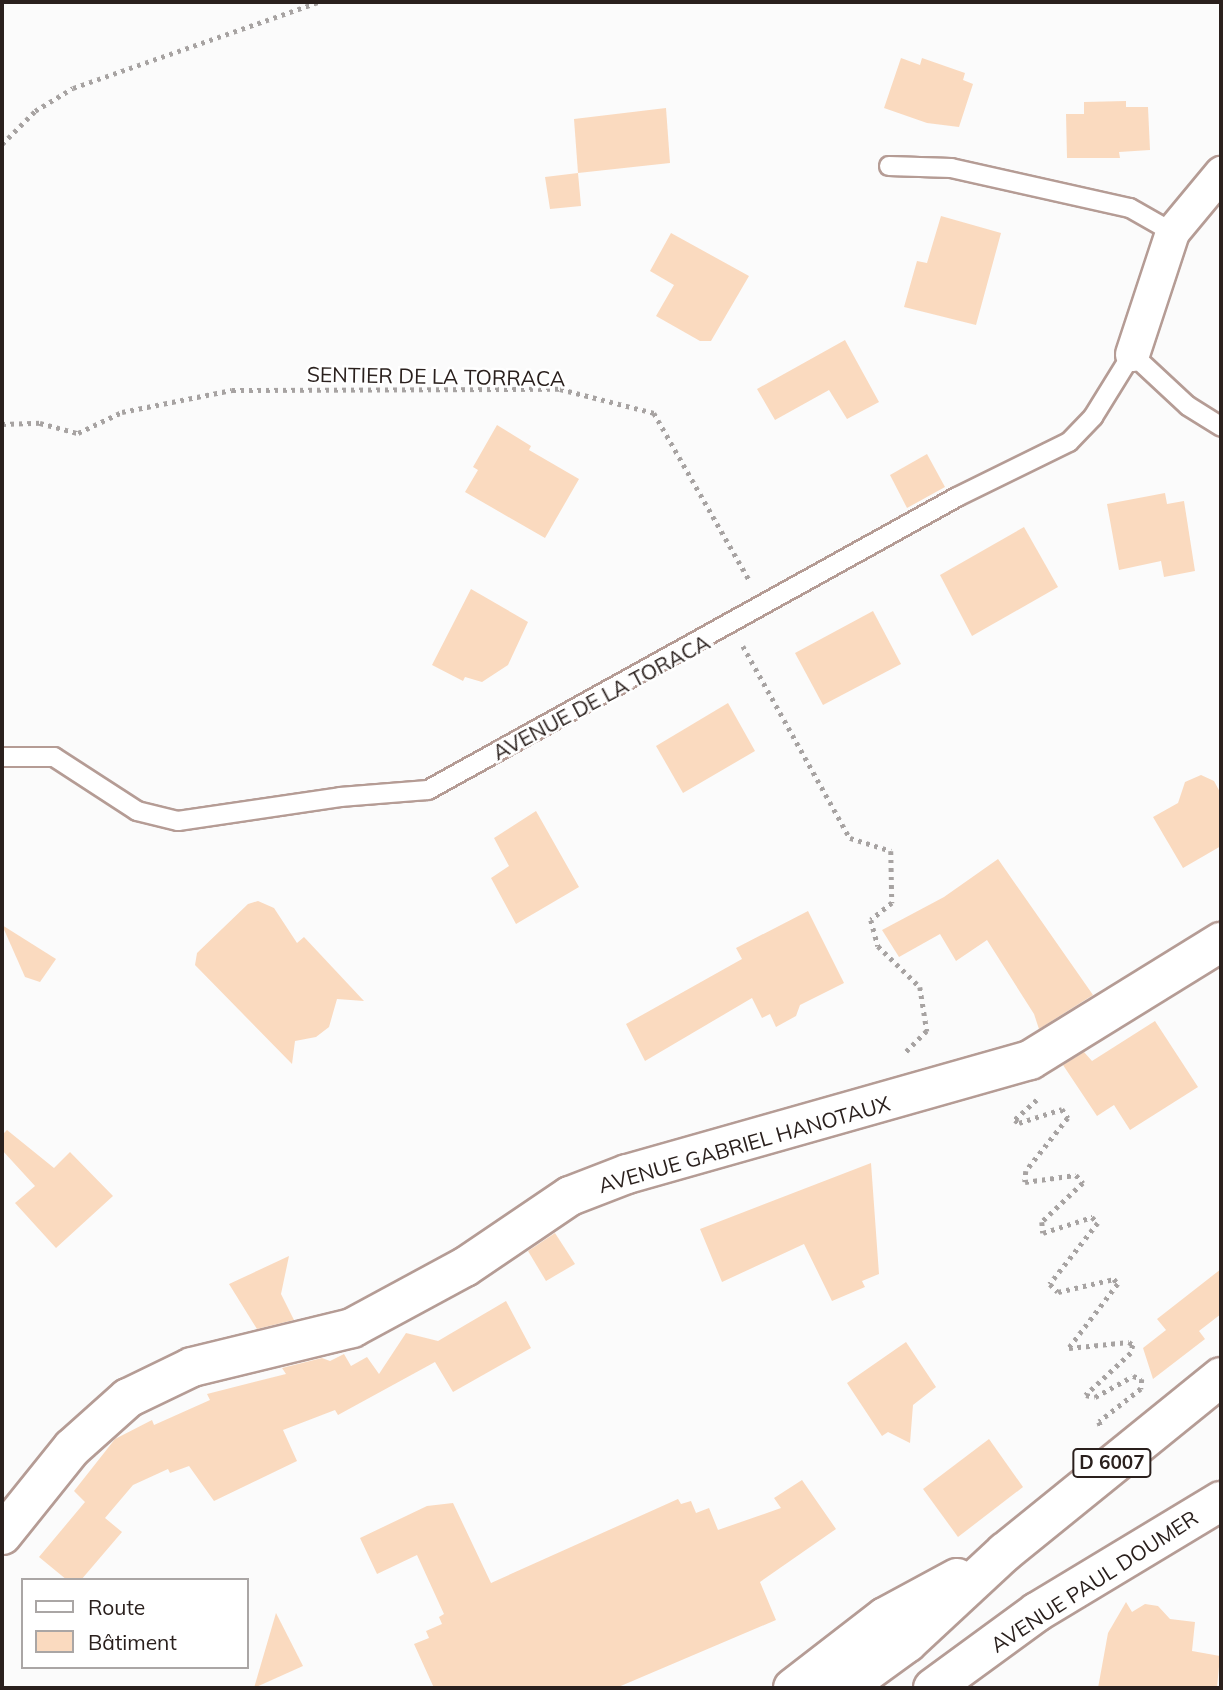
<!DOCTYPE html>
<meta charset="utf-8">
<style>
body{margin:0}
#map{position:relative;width:1223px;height:1690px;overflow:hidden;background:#fbfbfb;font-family:Mulish,sans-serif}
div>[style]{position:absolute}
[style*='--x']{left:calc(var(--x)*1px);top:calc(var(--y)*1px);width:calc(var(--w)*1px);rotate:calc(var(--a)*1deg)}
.building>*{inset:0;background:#fadabf}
.path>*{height:4.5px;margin-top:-2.25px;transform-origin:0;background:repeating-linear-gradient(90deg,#a7a3a2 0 3.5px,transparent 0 8.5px)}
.roads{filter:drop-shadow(2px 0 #b59c95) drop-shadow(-2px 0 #b59c95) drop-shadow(0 2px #b59c95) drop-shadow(0 -2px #b59c95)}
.service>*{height:18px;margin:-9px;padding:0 9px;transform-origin:9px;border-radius:9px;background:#fff}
.minor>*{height:33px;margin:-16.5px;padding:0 16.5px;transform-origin:16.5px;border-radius:16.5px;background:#fff}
.secondary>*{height:38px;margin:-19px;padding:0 19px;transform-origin:19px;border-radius:19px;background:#fff}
.primary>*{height:38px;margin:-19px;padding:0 19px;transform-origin:19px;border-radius:19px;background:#fff}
span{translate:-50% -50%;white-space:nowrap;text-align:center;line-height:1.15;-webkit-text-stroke:5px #fff;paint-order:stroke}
.shield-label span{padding:2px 5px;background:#fff;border:2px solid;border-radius:5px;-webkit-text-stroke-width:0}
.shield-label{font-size:19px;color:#2a201d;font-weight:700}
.street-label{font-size:21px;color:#2a201d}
.frame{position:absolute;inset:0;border:4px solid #2a201d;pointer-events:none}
.legend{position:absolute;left:21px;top:1578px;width:228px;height:91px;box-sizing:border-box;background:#fff;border:2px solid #aaa6a5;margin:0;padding:9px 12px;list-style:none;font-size:21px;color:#2a201d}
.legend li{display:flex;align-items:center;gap:14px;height:35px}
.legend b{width:35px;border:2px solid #aaa6a5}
</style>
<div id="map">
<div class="building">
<div style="clip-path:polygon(901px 58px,920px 65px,922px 58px,965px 73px,963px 80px,973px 84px,959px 127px,927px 123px,884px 108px)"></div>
<div style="clip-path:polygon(1126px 101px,1126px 107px,1148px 107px,1150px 150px,1119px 152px,1120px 158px,1067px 158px,1066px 114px,1084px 114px,1084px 102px)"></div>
<div style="clip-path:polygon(666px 108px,670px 163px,578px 173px,574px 119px)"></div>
<div style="clip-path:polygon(578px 173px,581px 206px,550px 209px,545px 177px)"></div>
<div style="clip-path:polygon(941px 216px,1001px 233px,976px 325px,904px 307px,917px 261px,927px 263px)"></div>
<div style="clip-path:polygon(671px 233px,749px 276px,711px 341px,700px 341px,656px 316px,674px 285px,650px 271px)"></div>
<div style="clip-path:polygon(845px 340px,879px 402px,847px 419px,829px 390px,775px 420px,757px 389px)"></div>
<div style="clip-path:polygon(497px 425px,531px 446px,529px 450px,579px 479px,545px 538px,465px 492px,478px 470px,473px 467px)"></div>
<div style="clip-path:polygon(927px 454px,945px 487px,907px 508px,890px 475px)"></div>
<div style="clip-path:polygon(1165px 493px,1167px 504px,1184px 501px,1195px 571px,1164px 577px,1161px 561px,1119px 570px,1107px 504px)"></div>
<div style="clip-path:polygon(1024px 527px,1058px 587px,972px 636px,940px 575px)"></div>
<div style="clip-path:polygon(471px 589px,528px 622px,508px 665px,482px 682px,465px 677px,463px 681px,432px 665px)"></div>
<div style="clip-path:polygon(873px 611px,901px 664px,823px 705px,795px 653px)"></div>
<div style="clip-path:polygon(728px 703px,755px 751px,683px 793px,656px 746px)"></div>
<div style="clip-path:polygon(1201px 775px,1214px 781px,1221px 794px,1221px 846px,1183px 868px,1153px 817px,1178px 803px,1185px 782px)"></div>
<div style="clip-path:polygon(536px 811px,579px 887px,516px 924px,491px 878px,509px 866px,494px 838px)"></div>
<div style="clip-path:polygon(998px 859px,1093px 995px,1039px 1029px,1034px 1014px,987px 940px,956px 961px,940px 934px,899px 957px,882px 930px,944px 897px)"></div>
<div style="clip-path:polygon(258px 901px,274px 908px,297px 943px,304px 937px,364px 1001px,337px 999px,329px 1027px,316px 1037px,295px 1041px,292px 1064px,195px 965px,197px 953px,248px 904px)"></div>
<div style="clip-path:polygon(808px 911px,844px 983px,800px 1005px,796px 1016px,776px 1027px,770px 1014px,762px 1018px,752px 998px,645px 1061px,626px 1024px,742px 959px,736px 948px)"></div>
<div style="clip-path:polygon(2px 925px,56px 959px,40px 982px,25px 977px)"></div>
<div style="clip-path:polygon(1155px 1021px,1198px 1087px,1130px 1130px,1114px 1105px,1097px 1116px,1063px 1065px,1084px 1052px,1092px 1061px)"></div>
<div style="clip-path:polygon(7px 1130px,54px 1168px,70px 1152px,113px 1196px,56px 1248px,15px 1203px,35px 1186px,2px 1150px,2px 1135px)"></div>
<div style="clip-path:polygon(871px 1163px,879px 1274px,862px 1281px,865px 1287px,832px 1301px,804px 1244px,722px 1282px,700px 1229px)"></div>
<div style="clip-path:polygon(555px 1233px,575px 1264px,546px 1281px,528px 1251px)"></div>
<div style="clip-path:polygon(289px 1256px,281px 1294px,294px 1320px,257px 1329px,229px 1284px)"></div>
<div style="clip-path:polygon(1221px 1269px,1221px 1314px,1199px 1331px,1205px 1339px,1153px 1379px,1143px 1348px,1166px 1330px,1157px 1319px)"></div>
<div style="clip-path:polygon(506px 1301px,531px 1348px,453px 1392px,435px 1362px,338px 1415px,335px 1410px,283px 1430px,297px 1461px,214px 1501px,189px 1466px,170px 1473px,168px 1469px,133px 1485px,105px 1518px,122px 1532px,81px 1580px,67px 1580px,39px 1557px,85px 1502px,74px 1491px,115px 1439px,152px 1420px,154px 1425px,210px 1400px,207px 1394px,286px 1374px,282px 1368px,322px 1358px,330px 1361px,344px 1354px,351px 1366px,367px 1357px,379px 1374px,406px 1333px,438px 1341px)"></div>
<div style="clip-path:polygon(906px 1342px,936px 1387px,913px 1405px,910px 1443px,888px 1432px,882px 1436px,847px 1383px)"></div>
<div style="clip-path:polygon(989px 1439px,1023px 1487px,958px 1537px,923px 1489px)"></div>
<div style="clip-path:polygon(802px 1480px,836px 1529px,760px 1582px,776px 1620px,616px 1688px,434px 1688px,414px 1644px,429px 1638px,426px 1631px,442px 1624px,439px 1617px,444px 1614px,417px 1555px,377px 1574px,360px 1538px,427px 1506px,453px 1503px,491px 1583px,678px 1499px,681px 1504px,691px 1501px,696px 1513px,709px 1508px,718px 1530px,781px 1508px,774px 1498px)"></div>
<div style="clip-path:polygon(1126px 1602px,1132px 1612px,1145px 1604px,1158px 1606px,1170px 1619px,1195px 1622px,1192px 1651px,1220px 1656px,1217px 1688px,1098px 1688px,1108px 1633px)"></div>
<div style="clip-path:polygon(276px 1613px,303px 1666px,254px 1688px)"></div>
</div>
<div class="path">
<div style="--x:2;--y:144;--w:47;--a:-45"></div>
<div style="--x:35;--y:111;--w:44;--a:-31.2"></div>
<div style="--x:73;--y:88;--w:261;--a:-19.3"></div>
<div style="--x:2;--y:424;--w:38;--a:-2"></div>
<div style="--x:40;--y:423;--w:39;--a:15"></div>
<div style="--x:78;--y:433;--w:49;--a:-25.5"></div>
<div style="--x:122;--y:412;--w:112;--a:-11.3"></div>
<div style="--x:232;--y:390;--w:328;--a:-0.2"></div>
<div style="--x:560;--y:389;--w:97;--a:14.3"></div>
<div style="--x:654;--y:413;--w:193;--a:60.3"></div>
<div style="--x:743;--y:646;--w:220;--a:60.9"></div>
<div style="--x:850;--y:838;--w:43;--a:17.6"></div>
<div style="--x:891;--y:851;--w:52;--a:88.9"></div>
<div style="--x:892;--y:903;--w:27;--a:141"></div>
<div style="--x:871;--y:920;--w:27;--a:75"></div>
<div style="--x:878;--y:946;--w:59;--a:44.3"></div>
<div style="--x:920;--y:987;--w:45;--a:81"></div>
<div style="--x:927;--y:1031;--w:33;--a:135"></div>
<div style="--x:1037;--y:1100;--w:30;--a:138"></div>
<div style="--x:1015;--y:1120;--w:5;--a:37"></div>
<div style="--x:1019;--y:1123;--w:45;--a:-18"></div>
<div style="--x:1062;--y:1109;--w:11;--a:56"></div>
<div style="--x:1068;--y:1118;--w:68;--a:128.4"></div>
<div style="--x:1026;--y:1171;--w:11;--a:95"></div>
<div style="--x:1025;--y:1182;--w:51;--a:-7.8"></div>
<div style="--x:1076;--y:1175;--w:11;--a:49"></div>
<div style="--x:1083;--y:1183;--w:57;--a:136.4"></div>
<div style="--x:1042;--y:1222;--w:11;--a:85"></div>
<div style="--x:1043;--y:1233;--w:52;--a:-18.1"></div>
<div style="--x:1092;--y:1217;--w:8;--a:45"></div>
<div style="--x:1098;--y:1223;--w:78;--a:128.2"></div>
<div style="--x:1050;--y:1284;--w:11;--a:45"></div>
<div style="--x:1058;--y:1292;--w:57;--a:-13.1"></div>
<div style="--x:1114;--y:1279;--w:6;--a:51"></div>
<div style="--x:1118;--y:1284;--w:81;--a:127.4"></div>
<div style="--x:1069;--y:1348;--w:60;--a:-5.7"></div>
<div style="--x:1129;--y:1342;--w:5;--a:37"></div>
<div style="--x:1133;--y:1345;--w:8;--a:104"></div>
<div style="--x:1131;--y:1353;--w:62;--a:137"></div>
<div style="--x:1086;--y:1395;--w:9;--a:13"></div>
<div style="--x:1095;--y:1397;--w:43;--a:-28.9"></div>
<div style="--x:1133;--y:1376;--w:9;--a:18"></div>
<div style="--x:1142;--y:1379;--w:10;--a:96"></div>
<div style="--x:1141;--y:1389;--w:53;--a:141.8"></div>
<div style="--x:1099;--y:1422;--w:5;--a:68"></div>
</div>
<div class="roads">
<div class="service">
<div style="--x:889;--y:166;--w:62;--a:1.8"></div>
<div style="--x:951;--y:168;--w:183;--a:12.6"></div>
<div style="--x:1130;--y:208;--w:48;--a:29.7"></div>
<div style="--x:2;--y:757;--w:52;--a:0"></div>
<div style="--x:54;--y:757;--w:99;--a:33"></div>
<div style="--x:137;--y:811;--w:42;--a:13.7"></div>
<div style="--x:178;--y:821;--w:164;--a:-8.4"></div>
<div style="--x:340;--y:797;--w:88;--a:-4.5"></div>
<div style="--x:428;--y:790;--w:605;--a:-28.98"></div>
<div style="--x:957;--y:497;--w:125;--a:-26.2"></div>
<div style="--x:1069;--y:442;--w:35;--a:-46"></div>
<div style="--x:1093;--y:417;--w:74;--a:-58.2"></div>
<div style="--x:1132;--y:354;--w:76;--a:42.9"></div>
<div style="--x:1188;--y:406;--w:39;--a:32"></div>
</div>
<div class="minor">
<div style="--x:1132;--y:354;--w:128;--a:-71.8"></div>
<div style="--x:1172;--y:232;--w:77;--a:-50.3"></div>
</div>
<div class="secondary">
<div style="--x:2;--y:1535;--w:112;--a:-51.2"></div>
<div style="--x:72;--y:1448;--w:75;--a:-41.8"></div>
<div style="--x:128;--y:1398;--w:71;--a:-25.8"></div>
<div style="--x:192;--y:1367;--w:165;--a:-13.7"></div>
<div style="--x:352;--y:1328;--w:128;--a:-28.4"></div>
<div style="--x:465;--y:1267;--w:127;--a:-34.1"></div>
<div style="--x:570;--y:1196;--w:61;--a:-21.1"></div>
<div style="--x:627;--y:1174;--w:419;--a:-15.8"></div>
<div style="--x:1030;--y:1060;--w:225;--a:-31.7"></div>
<div style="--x:933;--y:1688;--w:129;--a:-36.2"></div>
<div style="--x:1037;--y:1612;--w:215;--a:-31.1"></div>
</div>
<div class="primary">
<div style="--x:793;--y:1688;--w:116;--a:-37.7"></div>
<div style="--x:885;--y:1617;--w:82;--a:-28.4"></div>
<div style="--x:845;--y:1688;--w:77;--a:-36"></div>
<div style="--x:907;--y:1643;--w:134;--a:-42.9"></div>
<div style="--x:1005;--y:1552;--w:278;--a:-39"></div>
</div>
</div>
<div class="shield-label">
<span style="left:1112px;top:1463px">D 6007</span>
</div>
<div class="street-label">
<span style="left:436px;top:376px;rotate:1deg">SENTIER DE LA TORRACA</span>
<span style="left:601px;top:697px;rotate:-28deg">AVENUE DE LA TORACA</span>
<span style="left:744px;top:1144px;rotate:-16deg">AVENUE GABRIEL HANOTAUX</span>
<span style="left:1094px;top:1581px;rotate:-33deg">AVENUE PAUL DOUMER</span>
</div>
<div class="frame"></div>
<ul class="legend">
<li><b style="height:9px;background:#fff"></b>Route</li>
<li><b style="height:19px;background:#fadabf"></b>Bâtiment</li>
</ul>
</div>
